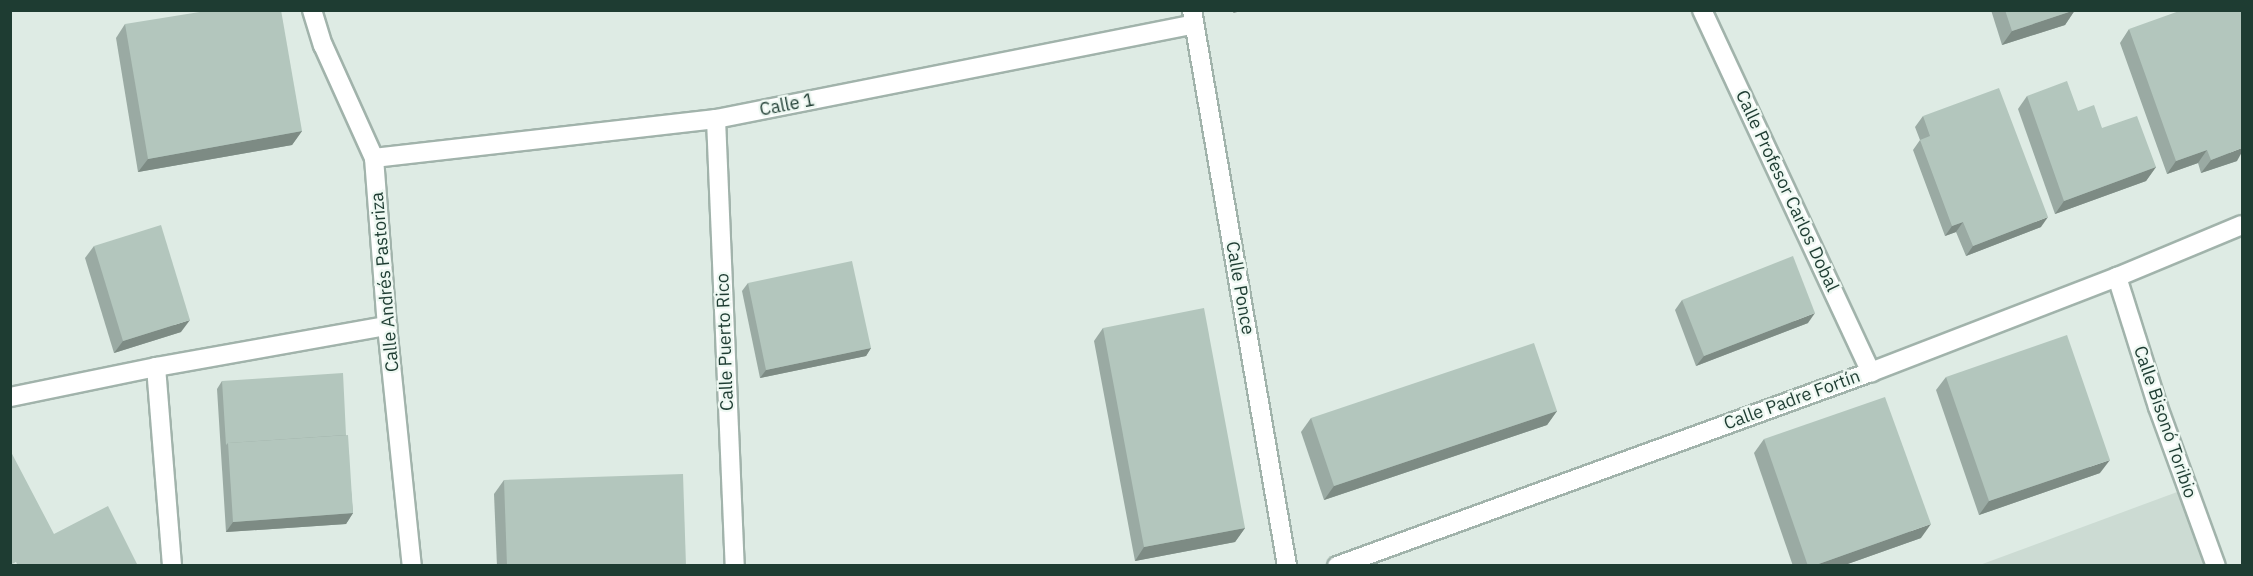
<!DOCTYPE html>
<meta charset="utf-8">
<style>
body{margin:0}
#map{position:relative;width:2253px;height:576px;overflow:hidden;background:#deebe4;font-family:"IBM Plex Sans",sans-serif}
div>[style]{position:absolute}
[style*='--x']{left:calc(var(--x)*1px);top:calc(var(--y)*1px);width:calc(var(--w)*1px);rotate:calc(var(--a)*1deg)}
.built>*{inset:0;background:#ccdbd3}
.roads{filter:drop-shadow(2px 0 #a1b3ab) drop-shadow(-2px 0 #a1b3ab) drop-shadow(0 2px #a1b3ab) drop-shadow(0 -2px #a1b3ab)}
.street>*{height:18px;margin:-9px;padding:0 9px;transform-origin:9px;border-radius:9px;background:#fff}
.wall>*{inset:0;background:#9aaaa3}
.shaded-wall>*{inset:0;background:#7d8b84}
.building>*{inset:0;background:#b3c6bd}
span{translate:-50% -50%;white-space:nowrap;text-align:center;line-height:1.15;-webkit-text-stroke:4.5px #eef8f2;paint-order:stroke}
.street-label{font-size:18px;color:#1e3c32}
.frame{position:absolute;inset:0;border:12px solid #1e3c32;pointer-events:none}
</style>
<div id="map">
<div class="built">
<div style="clip-path:polygon(2188px 488px,2216px 566px,1977px 566px)"></div>
</div>
<div class="roads">
<div class="street">
<div style="--x:312;--y:10;--w:37;--a:73"></div>
<div style="--x:323;--y:45;--w:124;--a:65.7"></div>
<div style="--x:374;--y:158;--w:169;--a:85.6"></div>
<div style="--x:387;--y:326;--w:241;--a:84.1"></div>
<div style="--x:1192;--y:10;--w:564;--a:80.3"></div>
<div style="--x:1702;--y:10;--w:400;--a:65"></div>
<div style="--x:716;--y:119;--w:447;--a:87.6"></div>
<div style="--x:374;--y:158;--w:344;--a:-6.5"></div>
<div style="--x:716;--y:119;--w:487;--a:-11.2"></div>
<div style="--x:2117;--y:277;--w:136;--a:72.5"></div>
<div style="--x:2158;--y:407;--w:169;--a:70"></div>
<div style="--x:156;--y:367;--w:200;--a:85.4"></div>
<div style="--x:10;--y:397;--w:149;--a:-11.6"></div>
<div style="--x:156;--y:367;--w:235;--a:-10.1"></div>
<div style="--x:1337;--y:566;--w:568;--a:-19.97"></div>
<div style="--x:1871;--y:372;--w:264;--a:-21.1"></div>
<div style="--x:2117;--y:277;--w:135;--a:-22.6"></div>
</div>
</div>
<div class="wall">
<div style="clip-path:polygon(1991px 10px,2075px 10px,2065px 25px,2002px 45px)"></div>
<div style="clip-path:polygon(125px 24px,302px 131px,292px 145px,138px 172px,116px 38px)"></div>
<div style="clip-path:polygon(2129px 29px,2237px 161px,2201px 173px,2198px 163px,2167px 174px,2120px 43px)"></div>
<div style="clip-path:polygon(2027px 96px,2078px 111px,2156px 167px,2146px 181px,2055px 214px,2018px 109px)"></div>
<div style="clip-path:polygon(1923px 116px,2041px 227px,1966px 256px,1956px 232px,1945px 236px,1913px 150px,1920px 140px,1915px 127px)"></div>
<div style="clip-path:polygon(94px 246px,181px 332px,114px 353px,85px 258px)"></div>
<div style="clip-path:polygon(748px 283px,871px 348px,866px 356px,760px 378px,742px 291px)"></div>
<div style="clip-path:polygon(1682px 300px,1808px 323px,1696px 366px,1675px 310px)"></div>
<div style="clip-path:polygon(1103px 328px,1245px 528px,1235px 542px,1135px 561px,1094px 341px)"></div>
<div style="clip-path:polygon(1946px 377px,2100px 473px,1979px 515px,1936px 390px)"></div>
<div style="clip-path:polygon(222px 381px,346px 435px,353px 513px,346px 524px,226px 532px,217px 389px)"></div>
<div style="clip-path:polygon(1557px 411px,1547px 425px,1324px 500px,1301px 432px,1311px 418px)"></div>
<div style="clip-path:polygon(1764px 439px,1921px 538px,1842px 566px,1793px 566px,1754px 453px)"></div>
<div style="clip-path:polygon(504px 480px,686px 566px,497px 566px,494px 494px)"></div>
</div>
<div class="shaded-wall">
<div style="clip-path:polygon(1235px 10px,1246px 10px,1233px 13px)"></div>
<div style="clip-path:polygon(2075px 10px,2065px 25px,2002px 45px,2012px 31px)"></div>
<div style="clip-path:polygon(302px 131px,292px 145px,138px 172px,148px 159px)"></div>
<div style="clip-path:polygon(2242px 148px,2242px 152px,2237px 161px,2201px 173px,2211px 160px)"></div>
<div style="clip-path:polygon(2207px 150px,2198px 163px,2167px 174px,2176px 161px)"></div>
<div style="clip-path:polygon(2156px 167px,2146px 181px,2055px 214px,2064px 201px)"></div>
<div style="clip-path:polygon(2048px 217px,2041px 227px,1966px 256px,1973px 246px)"></div>
<div style="clip-path:polygon(1963px 222px,1956px 232px,1945px 236px,1952px 226px)"></div>
<div style="clip-path:polygon(1815px 313px,1808px 323px,1696px 366px,1704px 356px)"></div>
<div style="clip-path:polygon(190px 320px,181px 332px,114px 353px,123px 341px)"></div>
<div style="clip-path:polygon(871px 348px,866px 356px,760px 378px,766px 370px)"></div>
<div style="clip-path:polygon(1557px 411px,1547px 425px,1324px 500px,1334px 486px)"></div>
<div style="clip-path:polygon(2110px 460px,2100px 473px,1979px 515px,1989px 501px)"></div>
<div style="clip-path:polygon(353px 513px,346px 524px,226px 532px,233px 522px)"></div>
<div style="clip-path:polygon(1931px 524px,1921px 538px,1842px 566px,1813px 566px)"></div>
<div style="clip-path:polygon(1245px 528px,1235px 542px,1135px 561px,1144px 547px)"></div>
</div>
<div class="building">
<div style="clip-path:polygon(212px 10px,281px 10px,302px 131px,148px 159px,125px 24px)"></div>
<div style="clip-path:polygon(2005px 10px,2075px 10px,2012px 31px)"></div>
<div style="clip-path:polygon(2182px 10px,2242px 10px,2242px 133px,2241px 133px,2242px 137px,2242px 148px,2211px 160px,2207px 150px,2176px 161px,2129px 29px)"></div>
<div style="clip-path:polygon(2067px 81px,2078px 111px,2094px 105px,2102px 128px,2137px 116px,2156px 167px,2064px 201px,2027px 96px)"></div>
<div style="clip-path:polygon(1999px 88px,2048px 217px,1973px 246px,1963px 222px,1952px 226px,1920px 140px,1930px 136px,1923px 116px)"></div>
<div style="clip-path:polygon(161px 225px,190px 320px,123px 341px,94px 246px)"></div>
<div style="clip-path:polygon(1793px 256px,1815px 313px,1704px 356px,1682px 300px)"></div>
<div style="clip-path:polygon(852px 261px,871px 348px,766px 370px,748px 283px)"></div>
<div style="clip-path:polygon(1204px 308px,1245px 528px,1144px 547px,1103px 328px)"></div>
<div style="clip-path:polygon(2067px 335px,2110px 460px,1989px 501px,1946px 377px)"></div>
<div style="clip-path:polygon(1534px 343px,1557px 411px,1334px 486px,1311px 418px)"></div>
<div style="clip-path:polygon(343px 373px,346px 435px,228px 443px,226px 445px,222px 381px)"></div>
<div style="clip-path:polygon(1885px 397px,1931px 524px,1813px 566px,1808px 566px,1764px 439px)"></div>
<div style="clip-path:polygon(348px 435px,353px 513px,233px 522px,228px 443px)"></div>
<div style="clip-path:polygon(10px 450px,54px 534px,108px 506px,138px 566px,18px 566px,16px 562px,10px 565px)"></div>
<div style="clip-path:polygon(683px 474px,686px 566px,507px 566px,504px 480px)"></div>
</div>
<div class="street-label">
<span style="left:787px;top:105px;rotate:-11deg">Calle 1</span>
<span style="left:1787px;top:191px;rotate:65deg">Calle Profesor Carlos Dobal</span>
<span style="left:385px;top:282px;rotate:-95deg">Calle Andrés Pastoriza</span>
<span style="left:1240px;top:288px;rotate:80deg">Calle Ponce</span>
<span style="left:725px;top:342px;rotate:-92deg">Calle Puerto Rico</span>
<span style="left:1792px;top:400px;rotate:-20deg">Calle Padre Fortín</span>
<span style="left:2165px;top:422px;rotate:71deg">Calle Bisonó Toribio</span>
</div>
<div class="frame"></div>
</div>
